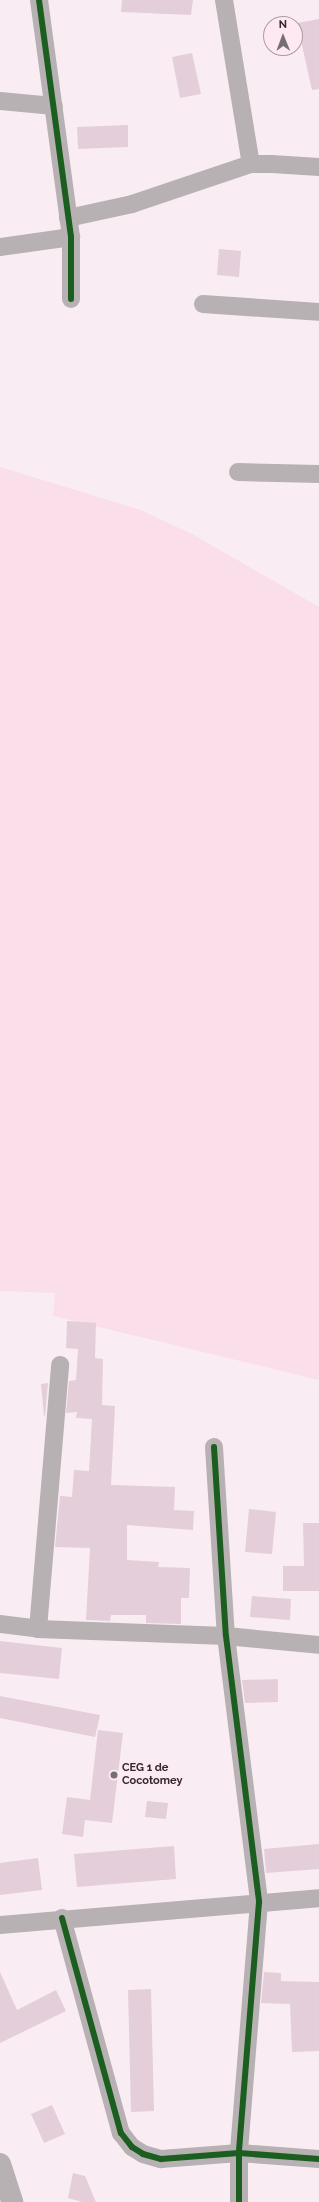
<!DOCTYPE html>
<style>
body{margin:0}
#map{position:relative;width:319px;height:2202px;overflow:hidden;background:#f9edf3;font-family:Raleway,sans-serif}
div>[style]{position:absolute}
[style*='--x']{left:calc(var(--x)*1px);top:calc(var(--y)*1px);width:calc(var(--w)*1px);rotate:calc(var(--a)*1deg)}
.green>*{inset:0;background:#fadeea}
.building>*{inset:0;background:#e4ced9}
.minor>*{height:18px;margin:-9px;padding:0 9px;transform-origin:9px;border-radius:9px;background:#b8b1b4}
.secondary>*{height:22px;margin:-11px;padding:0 11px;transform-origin:11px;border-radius:11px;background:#b8b1b3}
.cycleway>*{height:6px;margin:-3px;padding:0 3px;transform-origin:3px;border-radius:3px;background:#1b5e20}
.dots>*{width:11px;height:11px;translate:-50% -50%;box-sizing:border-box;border:2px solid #fee8f2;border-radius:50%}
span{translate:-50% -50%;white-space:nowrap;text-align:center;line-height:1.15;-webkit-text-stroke:3.5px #fee8f2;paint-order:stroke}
.poi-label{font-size:11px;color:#31292d;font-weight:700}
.left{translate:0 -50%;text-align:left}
.north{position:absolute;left:263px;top:16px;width:40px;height:40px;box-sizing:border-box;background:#fee8f2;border:1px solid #ac9ca3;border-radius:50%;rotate:359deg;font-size:11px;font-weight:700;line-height:16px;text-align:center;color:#31292d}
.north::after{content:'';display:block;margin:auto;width:14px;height:18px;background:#776e72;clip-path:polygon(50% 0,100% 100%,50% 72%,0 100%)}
</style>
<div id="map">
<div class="green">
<div style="clip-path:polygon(0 467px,141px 510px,194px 535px,319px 607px,319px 1380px,53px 1316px,55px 1293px,0 1291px)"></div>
</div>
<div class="building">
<div style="clip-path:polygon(122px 0,193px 0,191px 15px,121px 12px)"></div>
<div style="clip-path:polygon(319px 19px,319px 89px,312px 90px,297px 23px)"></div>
<div style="clip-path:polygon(192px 53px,201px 94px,180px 98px,172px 57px)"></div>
<div style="clip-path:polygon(128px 125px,128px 147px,78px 149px,77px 127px)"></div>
<div style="clip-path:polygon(219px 249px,241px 251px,239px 277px,217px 275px)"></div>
<div style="clip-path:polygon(67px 1321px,96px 1323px,95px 1358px,103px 1359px,102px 1405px,115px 1406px,111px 1485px,175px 1487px,174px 1510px,194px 1511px,193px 1530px,127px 1525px,127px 1560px,159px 1562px,158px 1567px,190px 1568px,189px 1598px,181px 1598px,181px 1624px,146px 1623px,146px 1615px,111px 1615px,110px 1621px,86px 1620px,90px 1548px,55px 1547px,60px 1496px,72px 1497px,74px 1470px,89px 1471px,92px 1419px,76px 1418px,77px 1412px,66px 1413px,69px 1381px,76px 1380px,78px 1349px,66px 1348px)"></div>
<div style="clip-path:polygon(48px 1383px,45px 1416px,44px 1416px,41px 1384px)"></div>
<div style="clip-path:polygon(249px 1509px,276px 1512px,272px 1554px,245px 1552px)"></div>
<div style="clip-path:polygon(303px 1523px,319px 1523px,319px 1591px,283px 1591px,283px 1566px,304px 1566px)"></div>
<div style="clip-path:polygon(252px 1596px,291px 1599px,290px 1620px,250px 1617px)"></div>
<div style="clip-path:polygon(0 1641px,62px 1648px,59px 1679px,0 1673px)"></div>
<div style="clip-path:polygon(278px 1679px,278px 1702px,245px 1703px,242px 1680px)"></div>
<div style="clip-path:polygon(0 1696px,100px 1715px,95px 1737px,0 1718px)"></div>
<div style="clip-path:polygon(98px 1730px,123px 1733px,112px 1823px,85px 1820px,83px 1837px,62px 1834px,67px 1797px,90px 1800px)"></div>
<div style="clip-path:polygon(147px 1801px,168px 1803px,166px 1819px,145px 1817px)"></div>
<div style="clip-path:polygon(319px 1844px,319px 1869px,266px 1873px,264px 1849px)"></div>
<div style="clip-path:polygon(174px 1846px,176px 1879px,77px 1887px,74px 1854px)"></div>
<div style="clip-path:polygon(38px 1858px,42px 1890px,0 1895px,0 1863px)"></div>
<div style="clip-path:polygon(0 1972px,17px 2010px,56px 1990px,66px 2011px,0 2043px)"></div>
<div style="clip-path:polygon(264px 1972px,281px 1973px,281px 1981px,319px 1982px,319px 2051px,292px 2052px,290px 2004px,261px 2003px)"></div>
<div style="clip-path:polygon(151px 1989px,154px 2111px,131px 2112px,128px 1990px)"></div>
<div style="clip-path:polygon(52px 2105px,65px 2134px,44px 2143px,31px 2114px)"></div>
<div style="clip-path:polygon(73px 2173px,85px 2176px,96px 2202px,82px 2202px,68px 2198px)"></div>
</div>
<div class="minor">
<div style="--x:39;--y:0;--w:239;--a:82.3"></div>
<div style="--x:71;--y:237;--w:62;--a:90"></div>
<div style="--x:224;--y:0;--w:166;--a:80.7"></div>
<div style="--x:0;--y:101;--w:54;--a:5.3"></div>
<div style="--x:68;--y:218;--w:66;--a:-12.3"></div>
<div style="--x:132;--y:204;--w:126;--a:-18.6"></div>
<div style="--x:251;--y:164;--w:21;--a:0"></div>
<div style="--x:272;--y:164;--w:47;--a:3.7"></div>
<div style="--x:0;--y:247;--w:72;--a:-8"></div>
<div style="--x:203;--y:304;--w:116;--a:3.9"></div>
<div style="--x:238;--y:472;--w:81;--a:1.4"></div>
<div style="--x:214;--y:1447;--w:189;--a:86.4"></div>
<div style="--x:226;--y:1636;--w:268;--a:82.9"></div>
<div style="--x:259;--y:1902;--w:252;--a:94.6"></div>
<div style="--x:239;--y:2153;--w:49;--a:90"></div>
<div style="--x:0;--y:1624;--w:38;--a:7"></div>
<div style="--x:38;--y:1629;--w:188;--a:2.1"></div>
<div style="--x:226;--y:1636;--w:93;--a:5.5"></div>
<div style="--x:38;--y:1629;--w:265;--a:-85.2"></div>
<div style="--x:62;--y:1918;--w:223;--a:74.7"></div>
<div style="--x:121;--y:2133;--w:18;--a:52"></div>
<div style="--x:132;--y:2147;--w:13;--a:32"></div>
<div style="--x:143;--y:2154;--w:19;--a:16"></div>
<div style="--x:161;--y:2159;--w:78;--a:-4.4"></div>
<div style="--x:239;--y:2153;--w:80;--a:4.3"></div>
<div style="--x:0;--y:1925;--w:320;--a:-4.8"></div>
</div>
<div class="secondary">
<div style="--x:0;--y:2164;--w:40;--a:72"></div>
</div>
<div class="cycleway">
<div style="--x:39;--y:0;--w:239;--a:82.3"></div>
<div style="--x:71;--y:237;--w:62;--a:90"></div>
<div style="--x:214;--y:1447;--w:189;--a:86.4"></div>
<div style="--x:226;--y:1636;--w:268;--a:82.9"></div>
<div style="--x:259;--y:1902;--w:252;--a:94.6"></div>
<div style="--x:239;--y:2153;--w:49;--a:90"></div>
<div style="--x:62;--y:1918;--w:223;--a:74.7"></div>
<div style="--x:121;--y:2133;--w:18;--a:52"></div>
<div style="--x:132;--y:2147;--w:13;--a:32"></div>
<div style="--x:143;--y:2154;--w:19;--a:16"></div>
<div style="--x:161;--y:2159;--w:78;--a:-4.4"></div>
<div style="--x:239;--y:2153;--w:80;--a:4.3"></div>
</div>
<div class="dots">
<div style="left:114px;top:1775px;background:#776e72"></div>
</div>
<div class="poi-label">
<span class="left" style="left:122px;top:1775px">CEG 1 de<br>Cocotomey</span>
</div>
<div class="north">N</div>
</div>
